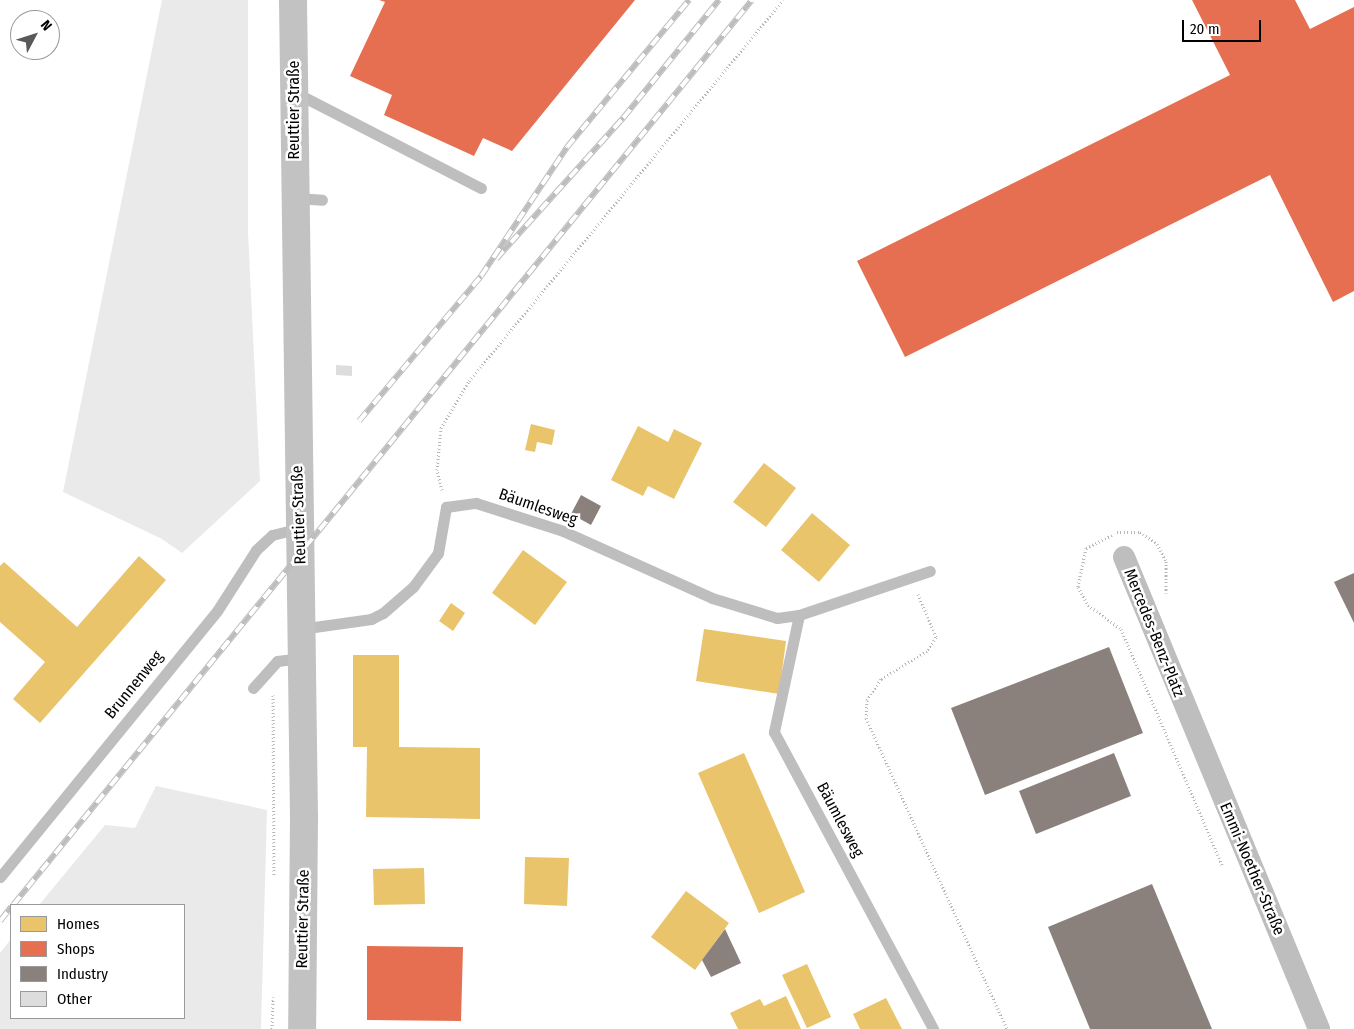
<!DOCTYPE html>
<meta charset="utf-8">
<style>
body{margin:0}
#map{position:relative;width:1354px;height:1029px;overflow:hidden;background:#fff;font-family:"Fira Sans Condensed",sans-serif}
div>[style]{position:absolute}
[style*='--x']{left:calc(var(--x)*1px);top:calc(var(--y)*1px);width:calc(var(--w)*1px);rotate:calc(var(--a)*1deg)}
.green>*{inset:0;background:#eaeaea}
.homes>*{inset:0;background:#e9c46a}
.shops>*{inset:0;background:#e76f51}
.industry>*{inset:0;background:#8a817c}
.building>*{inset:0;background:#ddd}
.path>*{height:3px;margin-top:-1.5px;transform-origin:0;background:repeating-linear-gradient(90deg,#b8b8b8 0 1px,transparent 0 3.5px)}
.service>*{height:11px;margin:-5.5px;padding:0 5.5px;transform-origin:5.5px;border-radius:5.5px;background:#bebebe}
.minor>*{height:22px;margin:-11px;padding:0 11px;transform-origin:11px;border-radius:11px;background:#bebebe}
.secondary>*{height:28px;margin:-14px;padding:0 14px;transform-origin:14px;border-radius:14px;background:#c2c2c2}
.rail>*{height:5.5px;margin-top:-2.75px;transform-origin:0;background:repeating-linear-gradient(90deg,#fff 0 11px,#bdbdbd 0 22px);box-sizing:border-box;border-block:1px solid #bdbdbd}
span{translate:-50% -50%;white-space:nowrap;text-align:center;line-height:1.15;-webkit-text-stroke:5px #fff;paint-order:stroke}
.street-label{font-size:16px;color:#000}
.legend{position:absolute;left:10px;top:904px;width:175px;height:115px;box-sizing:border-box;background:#fff;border:1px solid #999;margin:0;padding:6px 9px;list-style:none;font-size:15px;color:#000}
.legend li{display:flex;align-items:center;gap:10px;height:25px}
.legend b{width:25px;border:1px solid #999}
.north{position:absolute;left:10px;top:10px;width:50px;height:50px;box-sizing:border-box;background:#fff;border:1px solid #999;border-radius:50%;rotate:50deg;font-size:14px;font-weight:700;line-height:20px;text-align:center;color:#000}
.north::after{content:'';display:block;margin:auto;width:18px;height:22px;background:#595959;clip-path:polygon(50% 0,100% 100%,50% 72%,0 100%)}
.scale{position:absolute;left:1182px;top:20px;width:79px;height:22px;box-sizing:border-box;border:2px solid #000;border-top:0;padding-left:6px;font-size:15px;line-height:18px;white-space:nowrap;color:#000;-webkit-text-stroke:4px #fff;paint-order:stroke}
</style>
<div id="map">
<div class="green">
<div style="clip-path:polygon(162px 0,248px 0,248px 232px,260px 481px,182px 553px,162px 539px,63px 492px)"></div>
<div style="clip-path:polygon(156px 786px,267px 810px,261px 1029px,0 1029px,0 953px,11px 939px,11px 1018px,184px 1018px,184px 905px,39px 905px,105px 825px,135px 828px)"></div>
</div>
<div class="homes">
<div style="clip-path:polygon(531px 424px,555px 430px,552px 445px,537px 442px,535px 452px,525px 450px)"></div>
<div style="clip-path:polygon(638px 426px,668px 442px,674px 429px,702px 443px,674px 499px,648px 486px,643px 496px,611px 480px)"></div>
<div style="clip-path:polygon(764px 463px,796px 488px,766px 527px,733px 502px)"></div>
<div style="clip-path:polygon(812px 513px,850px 545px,819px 582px,781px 550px)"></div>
<div style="clip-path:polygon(523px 550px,567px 582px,535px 625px,492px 593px)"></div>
<div style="clip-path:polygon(139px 556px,166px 580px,40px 723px,13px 699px,45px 662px,0 622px,0 566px,4px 562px,77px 627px)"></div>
<div style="clip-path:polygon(451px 603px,465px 613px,453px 631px,439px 621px)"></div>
<div style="clip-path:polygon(704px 629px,786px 641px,779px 694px,696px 681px)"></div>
<div style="clip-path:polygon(353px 655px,399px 655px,399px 747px,480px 748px,480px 819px,366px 817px,367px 747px,353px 747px)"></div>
<div style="clip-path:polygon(744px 753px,805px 892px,759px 913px,698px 773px)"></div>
<div style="clip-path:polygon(525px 857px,569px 858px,567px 906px,524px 904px)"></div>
<div style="clip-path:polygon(424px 868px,425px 904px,374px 905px,373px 869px)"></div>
<div style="clip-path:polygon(686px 891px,729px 923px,695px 970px,651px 937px)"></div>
<div style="clip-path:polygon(807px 964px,831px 1017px,807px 1028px,782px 975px)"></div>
<div style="clip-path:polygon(786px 996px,801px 1029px,738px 1029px,730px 1013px,760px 999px,764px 1006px)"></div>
<div style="clip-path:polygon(886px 998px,902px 1029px,860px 1029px,853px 1014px)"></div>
</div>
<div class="shops">
<div style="clip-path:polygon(379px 0,635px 0,512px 151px,483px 138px,474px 156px,384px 115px,392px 95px,350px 76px,385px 2px)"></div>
<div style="clip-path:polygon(1192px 0,1295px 0,1310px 29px,1354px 7px,1354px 291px,1333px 302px,1270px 175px,905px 357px,857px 261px,1230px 75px)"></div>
<div style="clip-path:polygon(367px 946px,463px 947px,461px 1021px,367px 1020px)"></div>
</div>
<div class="industry">
<div style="clip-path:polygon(581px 495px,601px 506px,591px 525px,571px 514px)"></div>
<div style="clip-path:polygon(1354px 573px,1354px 623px,1334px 582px)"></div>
<div style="clip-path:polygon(1109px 647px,1143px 733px,985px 795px,951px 708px)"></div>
<div style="clip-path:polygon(1114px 753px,1131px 796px,1036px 834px,1019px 791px)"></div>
<div style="clip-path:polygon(1152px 884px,1212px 1029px,1090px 1029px,1048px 927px)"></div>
<div style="clip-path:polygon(725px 929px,741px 963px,711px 977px,702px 960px)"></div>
</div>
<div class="building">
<div style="clip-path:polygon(336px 365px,352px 366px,352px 376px,336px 375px)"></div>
</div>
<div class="path">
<div style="--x:442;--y:490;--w:21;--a:-104"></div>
<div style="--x:437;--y:470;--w:42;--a:-84.6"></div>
<div style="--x:441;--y:428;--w:55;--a:-59.2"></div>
<div style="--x:469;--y:381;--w:494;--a:-50.5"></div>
<div style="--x:1117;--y:532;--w:23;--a:0"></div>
<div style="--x:1140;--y:532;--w:21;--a:35"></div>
<div style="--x:1157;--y:544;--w:19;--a:62"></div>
<div style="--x:1166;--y:561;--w:32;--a:90"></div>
<div style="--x:1112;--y:535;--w:29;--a:153"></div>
<div style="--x:1086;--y:548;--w:40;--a:102"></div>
<div style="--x:1078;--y:587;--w:21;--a:61"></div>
<div style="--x:1088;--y:605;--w:41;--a:36"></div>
<div style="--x:1121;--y:629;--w:257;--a:66.8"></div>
<div style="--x:918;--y:594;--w:47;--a:67.3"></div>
<div style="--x:936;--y:637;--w:17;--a:123"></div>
<div style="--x:927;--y:651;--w:54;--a:148.7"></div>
<div style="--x:881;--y:679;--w:25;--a:124"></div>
<div style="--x:867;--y:700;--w:18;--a:93"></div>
<div style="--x:866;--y:718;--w:341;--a:65.6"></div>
<div style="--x:273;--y:695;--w:181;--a:89.7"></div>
<div style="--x:272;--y:1029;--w:32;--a:-88"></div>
</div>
<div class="service">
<div style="--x:296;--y:93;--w:208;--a:27.2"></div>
<div style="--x:296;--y:198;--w:26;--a:4"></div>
<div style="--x:799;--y:615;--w:120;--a:102.1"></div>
<div style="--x:774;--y:732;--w:337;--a:61.8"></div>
<div style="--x:300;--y:629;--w:72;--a:-8"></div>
<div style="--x:371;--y:619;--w:13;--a:-27"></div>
<div style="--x:383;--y:613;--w:40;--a:-41"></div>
<div style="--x:413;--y:587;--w:42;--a:-53.7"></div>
<div style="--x:438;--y:553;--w:47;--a:-80.1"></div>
<div style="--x:446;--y:507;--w:30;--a:-8"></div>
<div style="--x:476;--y:503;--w:91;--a:17.8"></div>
<div style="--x:563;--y:531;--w:163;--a:24.2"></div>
<div style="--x:712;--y:598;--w:68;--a:17.1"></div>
<div style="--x:777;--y:618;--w:22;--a:-8"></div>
<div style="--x:799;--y:615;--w:138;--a:-18.6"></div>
<div style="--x:253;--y:688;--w:36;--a:-48"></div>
<div style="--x:277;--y:661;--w:25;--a:-7"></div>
<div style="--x:0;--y:877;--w:343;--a:-50.8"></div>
<div style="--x:217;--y:611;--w:72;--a:-57.4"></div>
<div style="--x:256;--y:550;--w:22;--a:-43"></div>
<div style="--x:272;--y:535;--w:29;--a:-14"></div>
</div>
<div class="minor">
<div style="--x:1124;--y:557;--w:511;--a:67.55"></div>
</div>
<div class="secondary">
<div style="--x:293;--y:0;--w:816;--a:89.23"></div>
<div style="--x:304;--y:816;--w:213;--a:90.5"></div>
</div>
<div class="rail">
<div style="--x:496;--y:259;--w:190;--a:-48"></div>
<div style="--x:623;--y:118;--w:152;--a:-50.9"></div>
<div style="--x:359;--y:421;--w:189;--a:-49.9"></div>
<div style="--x:481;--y:276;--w:155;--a:-56.3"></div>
<div style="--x:567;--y:147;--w:191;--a:-50.3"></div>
<div style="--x:13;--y:905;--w:1168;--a:-50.77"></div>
<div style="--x:0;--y:921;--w:18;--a:-52"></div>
</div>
<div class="street-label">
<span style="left:294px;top:110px;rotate:-90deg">Reuttier Straße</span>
<span style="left:538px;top:507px;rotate:19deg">Bäumlesweg</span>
<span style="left:299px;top:515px;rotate:-92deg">Reuttier Straße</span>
<span style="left:1154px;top:633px;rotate:68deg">Mercedes-Benz-Platz</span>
<span style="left:134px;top:685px;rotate:-51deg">Brunnenweg</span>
<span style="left:840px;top:820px;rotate:62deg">Bäumlesweg</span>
<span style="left:1252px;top:869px;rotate:67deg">Emmi-Noether-Straße</span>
<span style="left:303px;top:919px;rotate:-89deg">Reuttier Straße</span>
</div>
<ul class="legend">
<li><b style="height:14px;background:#e9c46a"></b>Homes</li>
<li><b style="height:14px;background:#e76f51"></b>Shops</li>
<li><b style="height:14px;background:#8a817c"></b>Industry</li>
<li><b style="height:14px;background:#ddd"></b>Other</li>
</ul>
<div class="north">N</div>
<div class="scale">20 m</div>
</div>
